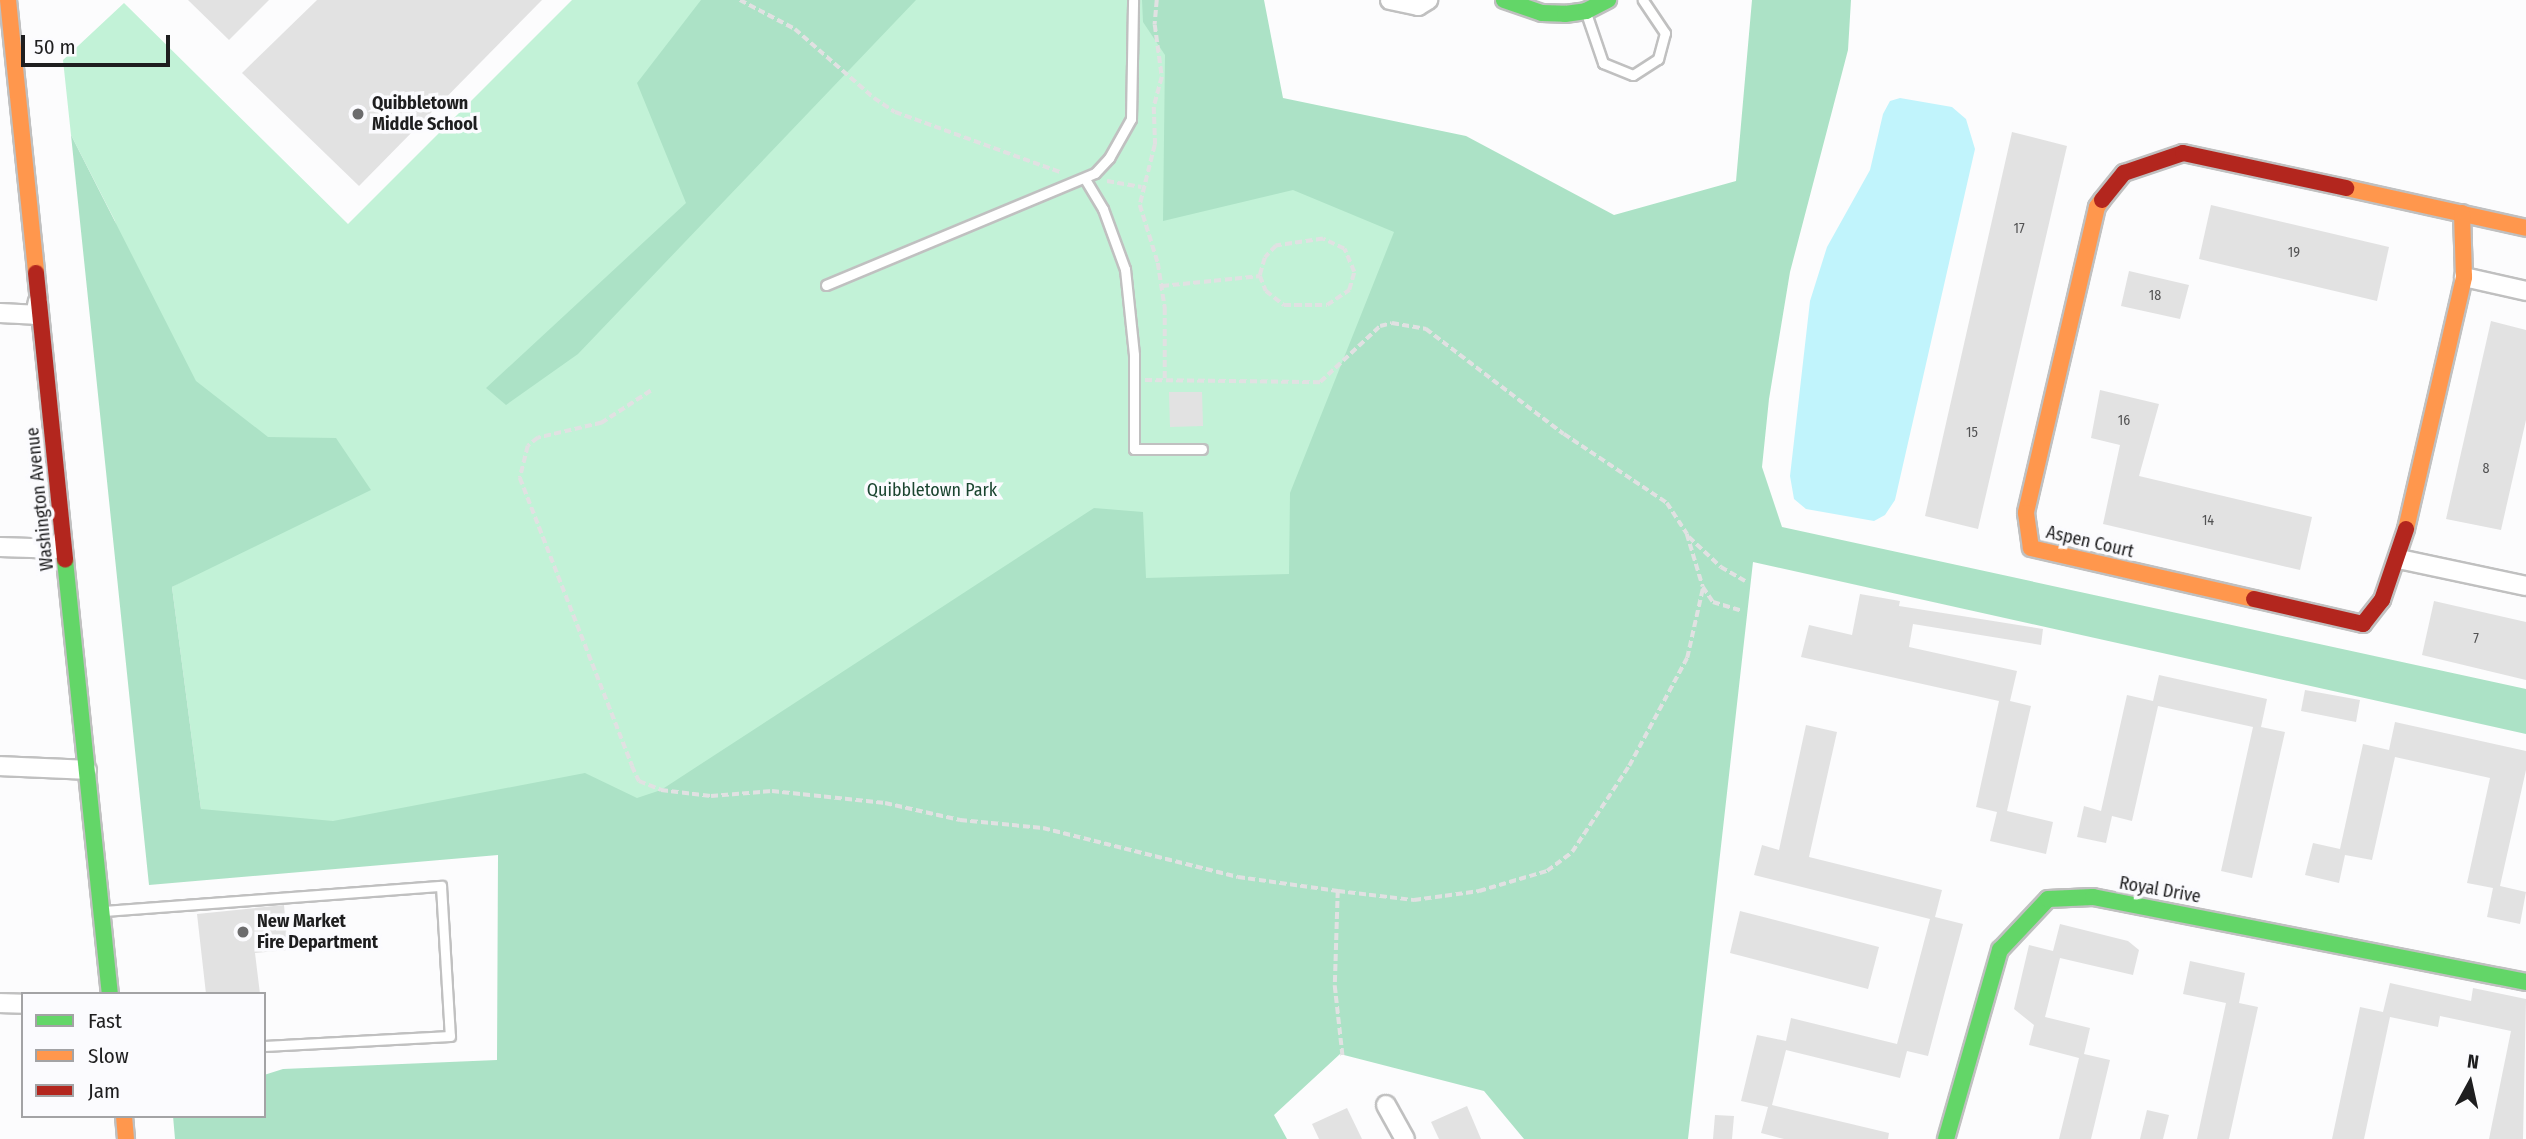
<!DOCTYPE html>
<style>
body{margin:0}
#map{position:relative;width:2526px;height:1139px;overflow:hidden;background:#fcfcfd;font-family:"Fira Sans Condensed",sans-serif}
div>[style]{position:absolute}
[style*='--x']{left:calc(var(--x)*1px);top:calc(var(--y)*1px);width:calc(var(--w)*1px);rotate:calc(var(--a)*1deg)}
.green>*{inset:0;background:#c2f2d7}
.forest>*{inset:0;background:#ace2c6}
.water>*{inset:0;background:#c1f4fc}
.building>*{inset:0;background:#e2e2e2}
.path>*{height:3.5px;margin-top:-1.75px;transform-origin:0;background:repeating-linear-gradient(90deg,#e1e1e2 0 7px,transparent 0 10.5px)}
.roads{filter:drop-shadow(2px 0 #c0c0c0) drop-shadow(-2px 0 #c0c0c0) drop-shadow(0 2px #c0c0c0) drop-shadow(0 -2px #c0c0c0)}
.lane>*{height:9px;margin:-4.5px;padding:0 4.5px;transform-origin:4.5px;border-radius:4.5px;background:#fff}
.street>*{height:18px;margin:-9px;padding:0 9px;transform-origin:9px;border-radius:9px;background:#fff}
.fast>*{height:16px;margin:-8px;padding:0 8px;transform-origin:8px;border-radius:8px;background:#63d668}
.slow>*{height:16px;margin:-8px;padding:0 8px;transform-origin:8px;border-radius:8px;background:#ff974d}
.jam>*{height:16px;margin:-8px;padding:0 8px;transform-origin:8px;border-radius:8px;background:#b3261e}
.dots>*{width:19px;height:19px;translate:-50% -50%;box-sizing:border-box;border:4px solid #fbfbfe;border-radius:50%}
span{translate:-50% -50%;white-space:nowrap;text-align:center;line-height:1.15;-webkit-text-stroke:7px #fbfbfe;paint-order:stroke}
.number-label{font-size:14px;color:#525253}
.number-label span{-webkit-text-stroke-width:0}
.poi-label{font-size:18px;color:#1e1e1f;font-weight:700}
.left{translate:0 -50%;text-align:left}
.park-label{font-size:18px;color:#1b4530}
.street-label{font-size:18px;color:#1e1e1f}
.legend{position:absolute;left:21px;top:992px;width:245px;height:126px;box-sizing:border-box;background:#fbfbfe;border:2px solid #a3a3a5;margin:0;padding:9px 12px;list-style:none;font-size:21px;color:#1e1e1f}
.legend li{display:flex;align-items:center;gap:14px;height:35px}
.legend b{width:35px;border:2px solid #a3a3a5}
.north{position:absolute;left:2435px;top:1048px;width:70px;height:70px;-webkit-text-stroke:5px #fbfbfe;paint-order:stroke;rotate:8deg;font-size:19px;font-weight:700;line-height:28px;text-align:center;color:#1e1e1f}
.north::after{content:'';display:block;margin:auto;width:24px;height:32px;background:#1e1e1f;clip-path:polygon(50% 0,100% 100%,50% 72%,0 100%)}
.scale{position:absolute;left:21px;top:35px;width:149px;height:32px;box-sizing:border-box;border:4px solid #1e1e1f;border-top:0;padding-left:9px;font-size:21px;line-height:24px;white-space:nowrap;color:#1e1e1f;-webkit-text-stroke:5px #fbfbfe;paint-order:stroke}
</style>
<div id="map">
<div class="green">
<div style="clip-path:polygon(572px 0,1257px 0,1255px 122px,1742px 253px,1651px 1076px,553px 821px,230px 846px,201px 809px,172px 587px,181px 582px,115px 221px,71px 135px,63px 60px,124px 3px,348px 224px)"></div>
</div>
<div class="forest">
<div style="clip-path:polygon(701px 0,916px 0,578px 354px,506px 405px,486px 388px,686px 203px,637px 83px)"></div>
<div style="clip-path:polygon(1142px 0,1264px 0,1283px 98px,1466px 136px,1614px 215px,1736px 181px,1752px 0,1851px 0,1848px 50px,1790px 272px,1769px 399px,1762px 467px,1782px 527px,2526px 689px,2526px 734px,1753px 562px,1688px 1139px,1524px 1139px,1484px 1091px,1340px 1054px,1274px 1115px,1287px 1139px,175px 1139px,173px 1116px,264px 1116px,264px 1075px,283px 1069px,497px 1060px,498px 855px,149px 885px,71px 135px,196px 381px,268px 437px,336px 438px,371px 490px,172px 587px,201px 809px,333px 821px,585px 773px,637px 798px,661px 790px,1094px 508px,1143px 512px,1146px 578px,1289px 574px,1290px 493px,1394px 232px,1293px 190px,1163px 221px,1165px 55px,1143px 22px)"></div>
</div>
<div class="water">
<div style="clip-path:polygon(1900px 98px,1952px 107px,1966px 119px,1975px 149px,1895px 500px,1885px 515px,1874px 521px,1806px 509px,1794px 499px,1790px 476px,1810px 301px,1827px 247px,1870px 170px,1883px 114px,1890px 101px)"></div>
</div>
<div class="building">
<div style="clip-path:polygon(188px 0,269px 0,229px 40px)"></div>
<div style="clip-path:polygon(317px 0,542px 0,359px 186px,242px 73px)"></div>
<div style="clip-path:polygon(2012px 132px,2067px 146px,1978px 529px,1925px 516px)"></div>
<div style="clip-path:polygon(2211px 205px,2389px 247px,2377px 301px,2199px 259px)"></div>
<div style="clip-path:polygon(2129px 271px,2189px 285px,2180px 319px,2121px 306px)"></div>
<div style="clip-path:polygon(2491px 321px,2526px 330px,2526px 420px,2501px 530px,2446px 519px)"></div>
<div style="clip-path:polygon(2100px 390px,2159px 404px,2139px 476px,2312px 517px,2300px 570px,2103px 524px,2120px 445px,2091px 438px)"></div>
<div style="clip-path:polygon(1169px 392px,1202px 392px,1203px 426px,1170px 427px)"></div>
<div style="clip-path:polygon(1860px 594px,1900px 601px,1899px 606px,2043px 629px,2041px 645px,1913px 624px,1909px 647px,2017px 671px,2010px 701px,2031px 706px,2007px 811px,2053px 822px,2046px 854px,1990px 841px,1997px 812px,1976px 807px,1999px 701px,1801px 657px,1809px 625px,1852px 635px)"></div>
<div style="clip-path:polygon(2434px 601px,2526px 622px,2526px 680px,2422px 655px)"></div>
<div style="clip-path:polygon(2159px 675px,2267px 699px,2261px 727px,2285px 732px,2252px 878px,2221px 871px,2253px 727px,2158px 706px,2132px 821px,2112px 816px,2106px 843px,2077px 837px,2084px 806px,2101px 811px,2127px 695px,2153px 701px)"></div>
<div style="clip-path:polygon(2305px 690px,2360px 700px,2356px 722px,2301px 711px)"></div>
<div style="clip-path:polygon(2395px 722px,2526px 751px,2526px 770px,2500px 886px,2526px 892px,2520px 924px,2487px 917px,2493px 888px,2467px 883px,2490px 778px,2395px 757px,2372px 860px,2345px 855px,2339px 883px,2305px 875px,2313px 843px,2340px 849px,2363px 744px,2389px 750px)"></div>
<div style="clip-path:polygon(1806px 725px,1837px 732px,1809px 857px,1942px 890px,1935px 917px,1963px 924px,1928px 1056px,1907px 1051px,1900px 1078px,1786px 1050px,1772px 1105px,1889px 1133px,1888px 1139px,1784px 1139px,1761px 1133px,1768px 1107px,1741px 1101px,1757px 1035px,1786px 1041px,1791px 1018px,1897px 1044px,1930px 919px,1754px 875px,1762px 845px,1779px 850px)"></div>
<div style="clip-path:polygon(284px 905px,288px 950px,255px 953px,260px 994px,206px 994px,197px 914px)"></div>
<div style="clip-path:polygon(1740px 911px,1879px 947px,1868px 989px,1730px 953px)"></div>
<div style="clip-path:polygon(2060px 924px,2128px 941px,2139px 950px,2133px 975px,2060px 958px,2045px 1017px,2090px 1028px,2084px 1054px,2110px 1060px,2091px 1139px,2059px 1139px,2079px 1058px,2029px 1045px,2034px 1025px,2014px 1009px,2029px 945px,2053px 951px)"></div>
<div style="clip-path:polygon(2190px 961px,2245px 973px,2239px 1003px,2258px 1007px,2229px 1139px,2197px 1139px,2226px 1003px,2183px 994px)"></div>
<div style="clip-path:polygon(2390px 983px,2471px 1001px,2473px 988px,2526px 999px,2523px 1139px,2489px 1139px,2511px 1031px,2440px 1016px,2438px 1027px,2390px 1017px,2364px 1139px,2332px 1139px,2360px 1007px,2383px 1012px)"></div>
<div style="clip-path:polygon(1467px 1106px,1481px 1139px,1439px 1139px,1431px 1122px)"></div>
<div style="clip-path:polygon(1347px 1108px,1362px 1139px,1319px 1139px,1312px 1124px)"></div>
<div style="clip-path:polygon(2147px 1110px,2169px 1115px,2163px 1139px,2140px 1139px)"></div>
<div style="clip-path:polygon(1715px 1115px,1734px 1116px,1732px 1139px,1713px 1139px)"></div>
</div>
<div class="path">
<div style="--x:740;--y:0;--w:62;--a:27.8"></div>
<div style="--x:795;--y:29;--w:105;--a:41.1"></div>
<div style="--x:874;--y:98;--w:25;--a:34"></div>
<div style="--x:895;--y:112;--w:176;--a:20"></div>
<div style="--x:1157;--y:0;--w:25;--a:95"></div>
<div style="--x:1155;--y:25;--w:52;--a:82.3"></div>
<div style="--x:1162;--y:77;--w:31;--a:105"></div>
<div style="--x:1154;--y:107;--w:38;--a:88"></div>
<div style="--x:1155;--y:145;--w:62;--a:104"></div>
<div style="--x:1140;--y:205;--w:61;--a:72.8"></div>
<div style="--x:1158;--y:263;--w:46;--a:81.2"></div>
<div style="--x:1165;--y:308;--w:73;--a:90"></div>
<div style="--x:1107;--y:181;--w:35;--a:10"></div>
<div style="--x:1162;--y:286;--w:99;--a:-5.8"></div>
<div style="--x:1260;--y:276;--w:16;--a:68"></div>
<div style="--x:1266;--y:291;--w:23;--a:38"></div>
<div style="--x:1284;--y:305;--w:43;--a:0"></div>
<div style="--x:1327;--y:305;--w:27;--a:-34"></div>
<div style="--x:1349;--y:290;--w:19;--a:-74"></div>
<div style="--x:1354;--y:272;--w:25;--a:-113"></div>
<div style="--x:1344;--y:249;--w:23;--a:-155"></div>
<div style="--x:1323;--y:239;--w:48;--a:171.5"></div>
<div style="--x:1276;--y:246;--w:16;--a:133"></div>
<div style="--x:1265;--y:258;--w:19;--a:106"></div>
<div style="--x:1145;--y:380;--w:175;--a:0.7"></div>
<div style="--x:1320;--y:382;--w:82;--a:-43"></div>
<div style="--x:1380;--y:326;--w:12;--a:-14"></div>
<div style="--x:1392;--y:323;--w:35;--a:10"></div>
<div style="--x:1426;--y:329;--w:173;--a:37.3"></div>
<div style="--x:1564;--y:434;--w:124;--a:33.8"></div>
<div style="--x:1667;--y:503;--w:37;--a:57"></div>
<div style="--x:1687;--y:534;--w:55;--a:73.2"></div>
<div style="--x:1703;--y:587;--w:18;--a:56"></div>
<div style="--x:1713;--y:602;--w:30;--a:17"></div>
<div style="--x:651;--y:391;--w:59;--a:146.9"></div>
<div style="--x:602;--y:423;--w:66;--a:166.8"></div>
<div style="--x:538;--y:438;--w:13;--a:141"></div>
<div style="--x:528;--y:446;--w:33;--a:104"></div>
<div style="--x:520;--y:478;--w:309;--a:68.7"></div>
<div style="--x:632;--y:766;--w:17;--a:65"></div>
<div style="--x:639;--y:781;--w:24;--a:22"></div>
<div style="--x:661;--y:790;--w:50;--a:6.8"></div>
<div style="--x:711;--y:796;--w:61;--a:-4.7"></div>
<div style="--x:772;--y:791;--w:114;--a:6.1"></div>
<div style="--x:885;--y:803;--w:77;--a:12.8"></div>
<div style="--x:960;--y:820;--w:83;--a:5.5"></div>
<div style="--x:1043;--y:828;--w:201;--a:14.1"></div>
<div style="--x:1238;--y:877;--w:101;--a:8"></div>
<div style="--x:1338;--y:891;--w:77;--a:6.8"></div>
<div style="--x:1414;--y:900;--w:66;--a:-7.9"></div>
<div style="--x:1479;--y:891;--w:71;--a:-16.4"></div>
<div style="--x:1547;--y:871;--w:31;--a:-37"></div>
<div style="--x:1572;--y:852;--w:103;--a:-56.5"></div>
<div style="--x:1629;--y:766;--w:123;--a:-61.8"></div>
<div style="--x:1687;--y:658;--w:73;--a:-77.3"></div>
<div style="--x:1689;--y:537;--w:44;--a:43.2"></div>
<div style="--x:1721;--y:567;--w:28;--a:30"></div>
<div style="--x:1338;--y:891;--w:95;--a:91.8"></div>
<div style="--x:1335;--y:986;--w:73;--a:83.7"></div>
</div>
<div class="roads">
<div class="lane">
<div style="--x:1586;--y:13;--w:53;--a:71.2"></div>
<div style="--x:1603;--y:63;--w:32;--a:22"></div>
<div style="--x:1633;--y:75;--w:30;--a:-33"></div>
<div style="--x:1658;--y:59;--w:27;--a:-75"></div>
<div style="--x:1665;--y:33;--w:40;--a:-124"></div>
<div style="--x:1085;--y:179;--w:35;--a:59"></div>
<div style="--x:1103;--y:209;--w:64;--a:69.9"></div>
<div style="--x:1125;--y:269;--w:86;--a:84"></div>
<div style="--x:1134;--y:355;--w:94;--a:90"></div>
<div style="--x:1134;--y:449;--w:68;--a:0"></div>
<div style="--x:826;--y:285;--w:291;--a:-22.6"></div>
<div style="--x:1095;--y:173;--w:21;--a:-47"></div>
<div style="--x:1109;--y:158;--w:45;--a:-60.6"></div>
<div style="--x:1131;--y:119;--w:119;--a:-89"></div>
<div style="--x:105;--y:911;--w:337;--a:-4.3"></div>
<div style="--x:441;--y:886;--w:150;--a:86.6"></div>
<div style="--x:450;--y:1036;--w:186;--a:176.9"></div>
</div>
<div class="street">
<div style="--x:1390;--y:0;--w:29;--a:12"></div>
<div style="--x:1418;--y:6;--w:12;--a:-31"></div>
<div style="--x:2464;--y:277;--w:64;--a:12.7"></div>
<div style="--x:0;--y:313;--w:35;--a:3"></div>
<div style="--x:35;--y:315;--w:14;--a:-78"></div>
<div style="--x:0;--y:547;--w:62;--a:1.8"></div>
<div style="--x:62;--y:549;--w:10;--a:-90"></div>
<div style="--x:2399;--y:559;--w:130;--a:12"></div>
<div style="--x:0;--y:766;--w:87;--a:2.6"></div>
<div style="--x:0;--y:1003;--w:23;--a:2"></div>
<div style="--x:1386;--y:1105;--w:39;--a:61"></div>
</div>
<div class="fast">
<div style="--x:1504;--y:0;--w:40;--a:18.9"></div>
<div style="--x:1542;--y:13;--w:23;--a:2"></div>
<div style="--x:1565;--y:14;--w:21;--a:-8"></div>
<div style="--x:1586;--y:11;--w:25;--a:-27"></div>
<div style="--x:65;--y:560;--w:436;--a:84.1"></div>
<div style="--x:1946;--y:1139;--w:197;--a:-74.1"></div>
<div style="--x:2000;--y:950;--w:70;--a:-46.7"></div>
<div style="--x:2048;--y:899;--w:45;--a:-2.5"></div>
<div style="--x:2093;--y:897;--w:441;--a:11.1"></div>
</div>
<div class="slow">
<div style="--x:8;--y:0;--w:274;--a:84.1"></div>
<div style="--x:2346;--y:188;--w:184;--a:12.5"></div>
<div style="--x:2102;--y:200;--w:9;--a:126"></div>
<div style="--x:2097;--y:207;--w:314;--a:103.1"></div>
<div style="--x:2026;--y:513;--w:35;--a:82"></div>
<div style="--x:2031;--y:548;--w:229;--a:12.9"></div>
<div style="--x:2406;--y:529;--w:259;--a:-77"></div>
<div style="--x:2464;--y:277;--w:64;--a:-91.8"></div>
<div style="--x:124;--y:1116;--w:23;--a:85"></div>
</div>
<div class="jam">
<div style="--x:2102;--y:200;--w:35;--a:-51"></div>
<div style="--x:2124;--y:173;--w:62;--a:-18.7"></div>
<div style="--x:2183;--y:153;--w:167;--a:12.1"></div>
<div style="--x:36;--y:273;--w:288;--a:84.2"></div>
<div style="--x:2254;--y:599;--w:112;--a:12.9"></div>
<div style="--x:2363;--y:624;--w:31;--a:-52"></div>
<div style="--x:2382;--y:600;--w:75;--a:-71.3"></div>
</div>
</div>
<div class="dots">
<div style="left:358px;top:114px;background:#6c6c6d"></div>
<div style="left:243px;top:932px;background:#6c6c6d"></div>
</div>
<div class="number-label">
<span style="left:2019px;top:229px">17</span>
<span style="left:2294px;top:253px">19</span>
<span style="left:2155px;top:296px">18</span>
<span style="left:2124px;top:421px">16</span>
<span style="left:1972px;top:433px">15</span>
<span style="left:2486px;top:469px">8</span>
<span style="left:2208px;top:521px">14</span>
<span style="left:2476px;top:639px">7</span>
</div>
<div class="poi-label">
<span class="left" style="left:372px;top:114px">Quibbletown<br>Middle School</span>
<span class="left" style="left:257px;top:932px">New Market<br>Fire Department</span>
</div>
<div class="park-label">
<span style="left:932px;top:490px">Quibbletown Park</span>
</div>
<div class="street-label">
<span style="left:40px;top:499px;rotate:-96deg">Washington Avenue</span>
<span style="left:2090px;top:542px;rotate:13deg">Aspen Court</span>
<span style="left:2160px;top:890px;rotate:10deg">Royal Drive</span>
</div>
<ul class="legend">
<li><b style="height:9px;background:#63d668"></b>Fast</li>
<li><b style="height:9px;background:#ff974d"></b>Slow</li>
<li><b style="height:9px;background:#b3261e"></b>Jam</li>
</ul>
<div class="north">N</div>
<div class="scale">50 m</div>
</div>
